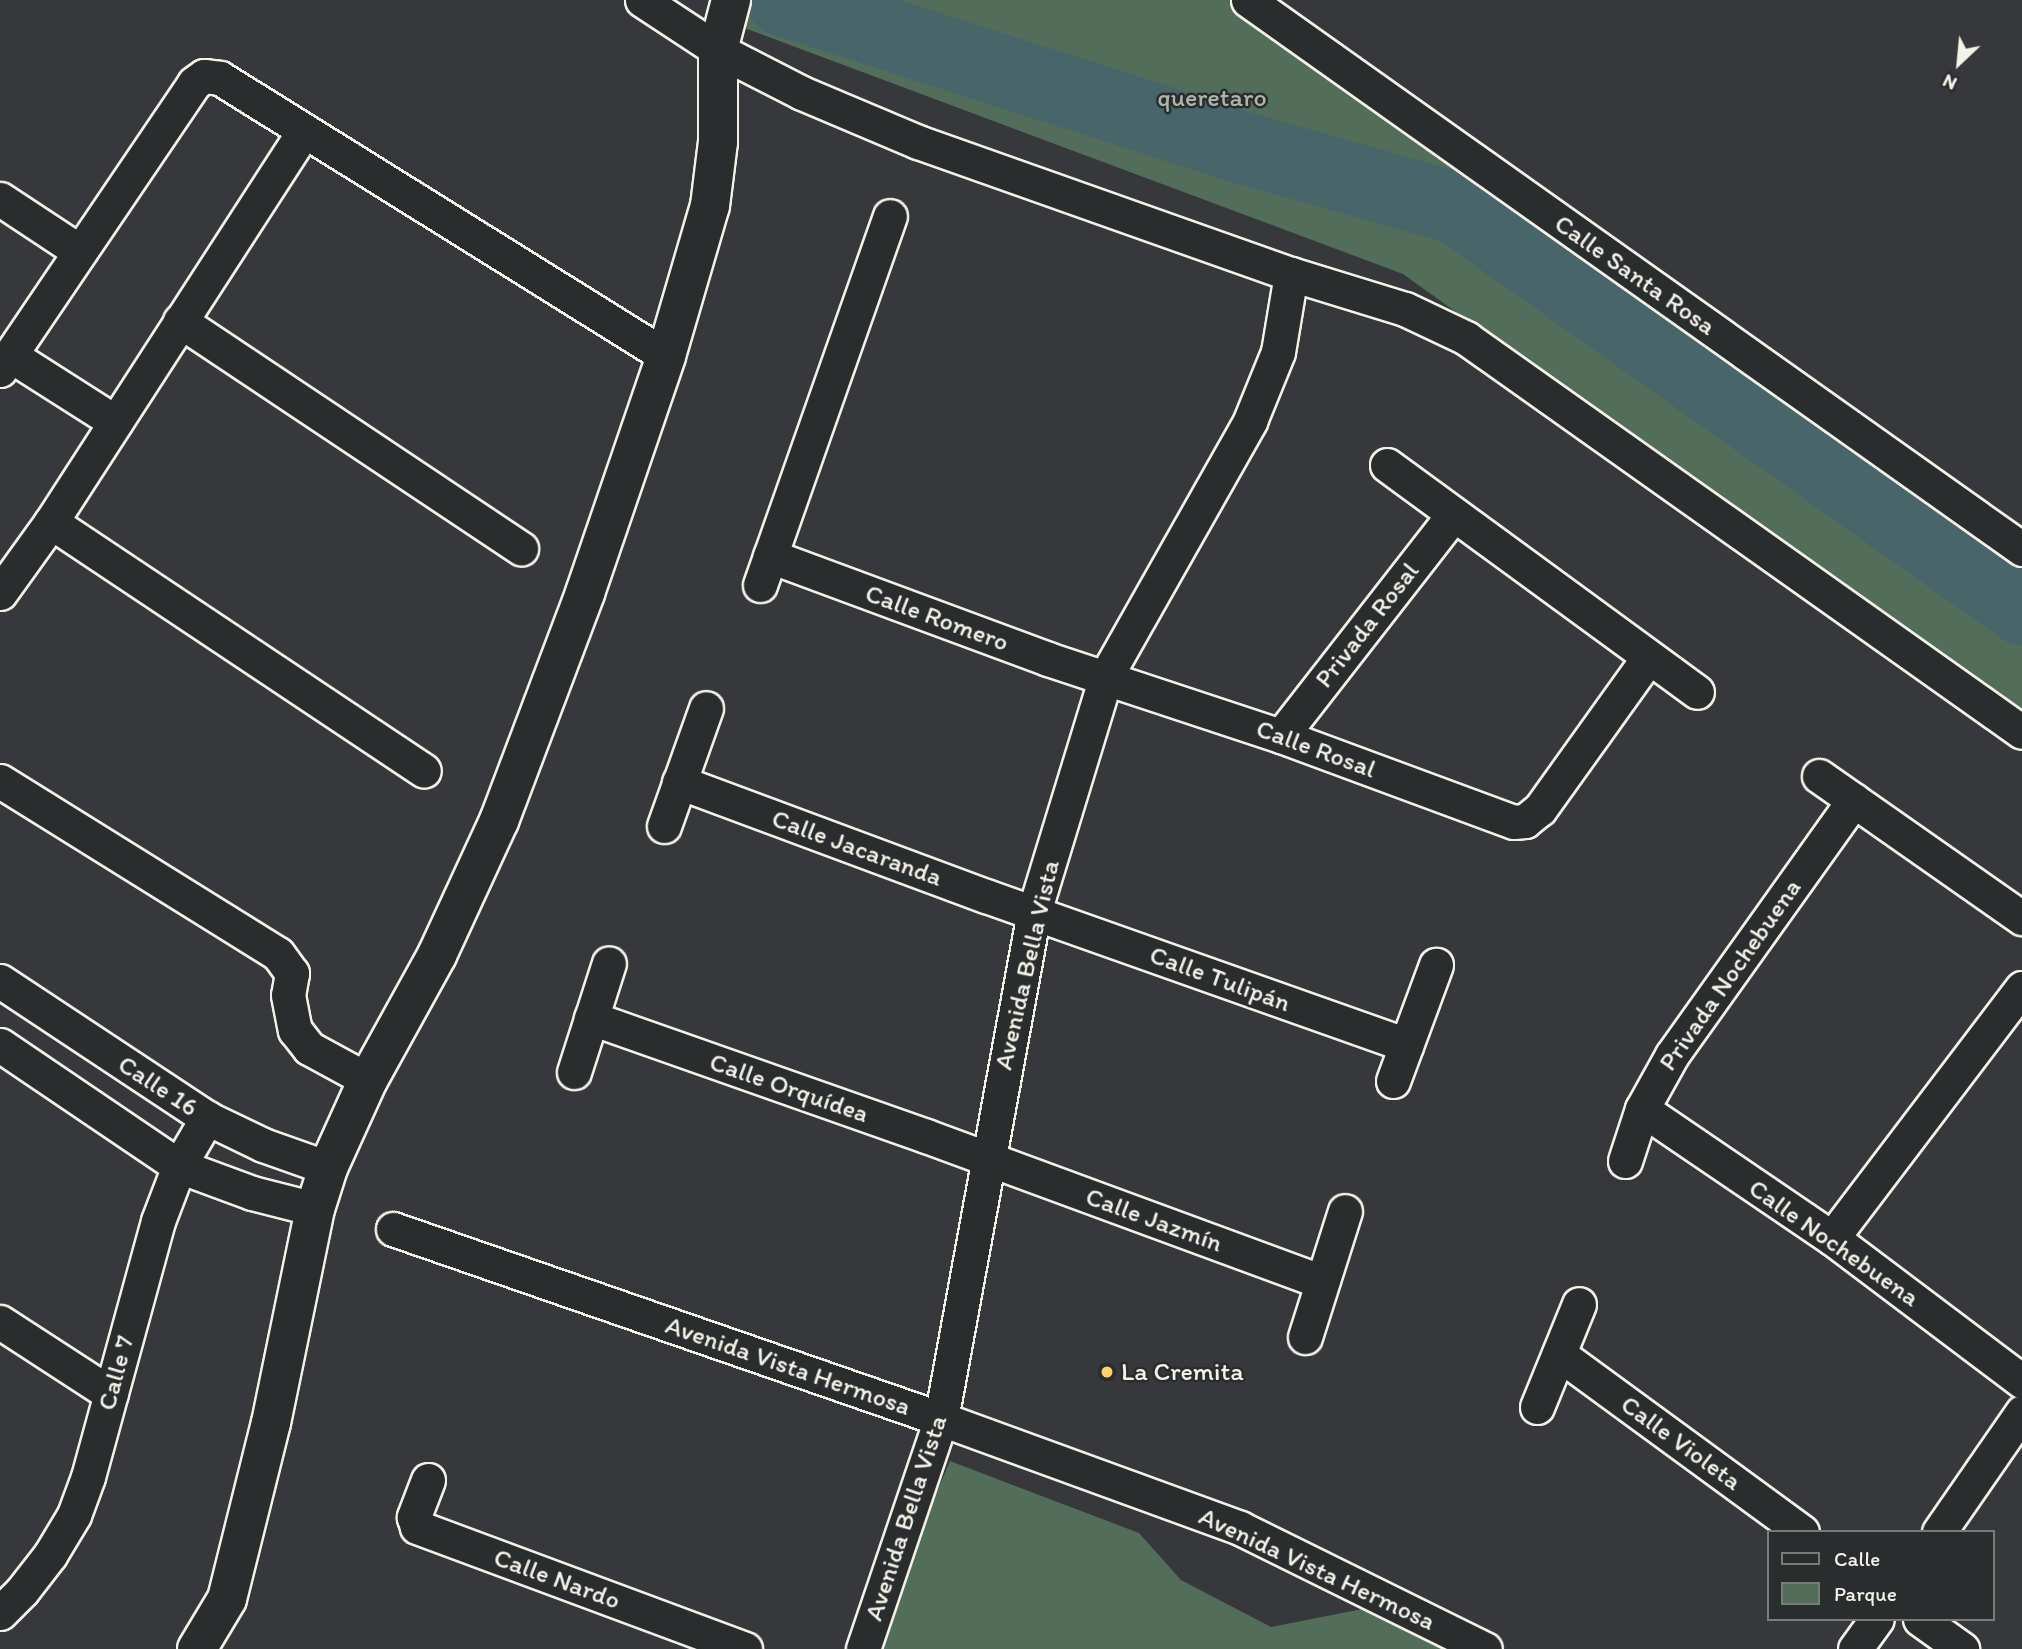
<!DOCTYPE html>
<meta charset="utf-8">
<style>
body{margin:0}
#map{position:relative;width:2022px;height:1649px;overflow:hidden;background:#37383c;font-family:Itim,sans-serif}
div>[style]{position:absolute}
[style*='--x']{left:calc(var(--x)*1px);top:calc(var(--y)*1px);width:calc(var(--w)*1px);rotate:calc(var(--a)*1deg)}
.green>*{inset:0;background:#536d5b}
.river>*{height:72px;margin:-36px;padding:0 36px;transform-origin:36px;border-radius:36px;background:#48666a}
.roads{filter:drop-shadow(2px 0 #f4f1e8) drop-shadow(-2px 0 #f4f1e8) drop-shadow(0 2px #f4f1e8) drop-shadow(0 -2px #f4f1e8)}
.minor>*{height:33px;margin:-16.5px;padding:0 16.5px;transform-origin:16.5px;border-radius:16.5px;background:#2a2d2e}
.tertiary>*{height:38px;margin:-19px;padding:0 19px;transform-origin:19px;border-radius:19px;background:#2a2d2e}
.dots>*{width:19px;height:19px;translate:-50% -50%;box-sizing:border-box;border:4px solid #2a2d2e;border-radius:50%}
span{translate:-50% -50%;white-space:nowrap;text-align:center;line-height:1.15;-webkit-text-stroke:5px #2a2d2e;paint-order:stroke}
.park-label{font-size:26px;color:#acb6a9}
.street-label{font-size:26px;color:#f4f1e8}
.poi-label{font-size:26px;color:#f4f1e8}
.left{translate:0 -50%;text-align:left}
.legend{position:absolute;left:1767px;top:1530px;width:228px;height:91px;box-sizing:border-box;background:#2a2d2e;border:2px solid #7b7b78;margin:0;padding:9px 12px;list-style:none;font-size:21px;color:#f4f1e8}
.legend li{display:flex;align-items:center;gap:14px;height:35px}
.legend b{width:35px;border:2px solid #7b7b78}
.north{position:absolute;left:1924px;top:28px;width:70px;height:70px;-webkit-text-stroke:5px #2a2d2e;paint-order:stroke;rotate:206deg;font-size:19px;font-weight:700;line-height:28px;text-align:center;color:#f4f1e8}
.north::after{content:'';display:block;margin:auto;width:24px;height:32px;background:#f4f1e8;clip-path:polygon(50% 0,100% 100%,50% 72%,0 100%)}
</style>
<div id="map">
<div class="green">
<div style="clip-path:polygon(738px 0,1241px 0,2022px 549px,2022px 725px,1800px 559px,1403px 274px,723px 20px)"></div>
<div style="clip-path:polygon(950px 1461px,1139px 1533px,1181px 1580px,1271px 1627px,1393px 1603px,1459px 1649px,870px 1649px)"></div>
</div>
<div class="river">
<div style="--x:782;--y:0;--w:474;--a:17.8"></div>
<div style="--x:1233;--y:145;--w:232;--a:15.8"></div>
<div style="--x:1456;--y:208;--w:694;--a:35.32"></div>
</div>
<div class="roads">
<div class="minor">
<div style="--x:642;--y:0;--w:91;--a:33.3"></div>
<div style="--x:718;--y:50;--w:94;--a:27.1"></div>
<div style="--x:802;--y:93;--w:126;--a:22.9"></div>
<div style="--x:918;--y:142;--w:396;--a:19.5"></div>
<div style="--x:1291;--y:274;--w:119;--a:17.1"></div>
<div style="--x:1405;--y:309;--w:68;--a:25.4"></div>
<div style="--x:1466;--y:338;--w:681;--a:35.32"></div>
<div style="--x:1248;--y:0;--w:949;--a:35.35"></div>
<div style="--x:0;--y:199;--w:95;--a:33.4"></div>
<div style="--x:180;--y:321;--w:410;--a:33.7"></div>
<div style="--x:10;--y:355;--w:125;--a:32.5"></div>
<div style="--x:0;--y:370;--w:346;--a:-55.9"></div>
<div style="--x:194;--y:83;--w:12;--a:-35"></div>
<div style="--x:204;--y:76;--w:16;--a:7"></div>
<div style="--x:220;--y:78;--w:526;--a:31.94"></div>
<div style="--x:1387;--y:465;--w:384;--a:36.2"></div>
<div style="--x:51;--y:522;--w:448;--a:33.7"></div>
<div style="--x:770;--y:556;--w:296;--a:20.3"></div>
<div style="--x:1048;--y:659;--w:245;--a:18.3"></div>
<div style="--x:1281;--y:736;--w:248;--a:20.3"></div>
<div style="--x:1514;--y:822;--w:11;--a:-5"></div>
<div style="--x:1525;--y:821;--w:19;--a:-39"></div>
<div style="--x:1540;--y:809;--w:186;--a:-54.4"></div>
<div style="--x:760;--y:585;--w:391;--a:-70.6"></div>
<div style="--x:0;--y:593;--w:87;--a:-54.3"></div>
<div style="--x:51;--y:522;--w:466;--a:-57.1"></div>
<div style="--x:1281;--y:736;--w:281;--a:-52.1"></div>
<div style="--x:1819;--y:776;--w:248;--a:35"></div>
<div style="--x:0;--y:781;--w:327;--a:31.9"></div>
<div style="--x:278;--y:954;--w:24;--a:54"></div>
<div style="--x:292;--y:973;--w:22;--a:100"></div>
<div style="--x:288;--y:995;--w:36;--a:79"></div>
<div style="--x:295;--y:1030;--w:23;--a:52"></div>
<div style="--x:309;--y:1048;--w:67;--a:28.5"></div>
<div style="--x:679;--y:782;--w:327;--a:20.4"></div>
<div style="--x:986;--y:896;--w:446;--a:19.5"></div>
<div style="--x:664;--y:826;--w:125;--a:-70.4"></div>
<div style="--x:0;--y:981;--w:248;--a:33.5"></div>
<div style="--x:207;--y:1118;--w:62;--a:25.7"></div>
<div style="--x:263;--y:1145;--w:69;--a:19.5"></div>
<div style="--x:591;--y:1018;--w:355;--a:19.4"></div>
<div style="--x:926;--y:1136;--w:422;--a:20.2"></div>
<div style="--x:0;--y:1045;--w:216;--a:34.1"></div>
<div style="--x:179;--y:1166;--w:78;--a:20.3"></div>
<div style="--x:252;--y:1193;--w:65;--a:14.3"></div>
<div style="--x:574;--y:1072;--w:114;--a:-72.2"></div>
<div style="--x:1393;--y:1081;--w:124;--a:-69.7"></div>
<div style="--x:1642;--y:1109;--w:230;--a:34.2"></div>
<div style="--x:1832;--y:1238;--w:238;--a:37"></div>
<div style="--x:1625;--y:1161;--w:55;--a:-71.9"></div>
<div style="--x:1642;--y:1109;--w:62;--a:-60.9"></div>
<div style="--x:1672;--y:1055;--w:313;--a:-54.5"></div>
<div style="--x:393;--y:1229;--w:580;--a:19.12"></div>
<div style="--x:941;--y:1419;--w:318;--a:20"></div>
<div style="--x:1240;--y:1528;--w:273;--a:26.3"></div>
<div style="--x:1832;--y:1238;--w:314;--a:-52.8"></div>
<div style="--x:0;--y:1322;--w:132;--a:33"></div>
<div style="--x:1305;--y:1337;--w:132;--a:-72.4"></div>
<div style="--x:1559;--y:1354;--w:301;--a:36.2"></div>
<div style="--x:1537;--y:1407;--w:111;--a:-67.8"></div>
<div style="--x:428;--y:1480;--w:40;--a:111"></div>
<div style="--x:414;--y:1517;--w:10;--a:73"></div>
<div style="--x:417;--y:1527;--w:350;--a:20.4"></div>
<div style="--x:1939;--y:1532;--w:146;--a:-55.3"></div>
<div style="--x:0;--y:1613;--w:31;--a:-45"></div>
<div style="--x:22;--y:1591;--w:46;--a:-52.1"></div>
<div style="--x:50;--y:1555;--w:47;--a:-59"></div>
<div style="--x:74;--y:1515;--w:40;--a:-69.8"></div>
<div style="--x:88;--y:1477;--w:265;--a:-74.7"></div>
<div style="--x:158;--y:1221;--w:59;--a:-69.1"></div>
<div style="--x:179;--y:1166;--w:56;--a:-59.7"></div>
<div style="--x:1920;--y:1619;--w:52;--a:35.5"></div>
<div style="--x:863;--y:1649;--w:243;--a:-71.3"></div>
<div style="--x:941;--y:1419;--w:515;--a:-79.61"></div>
<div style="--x:1034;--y:912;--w:247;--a:-73"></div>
<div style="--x:1106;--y:676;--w:293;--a:-60.5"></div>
<div style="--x:1250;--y:421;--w:74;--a:-67.9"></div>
<div style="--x:1278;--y:352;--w:79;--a:-80.5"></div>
<div style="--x:1855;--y:1649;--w:37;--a:-54"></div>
</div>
<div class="tertiary">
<div style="--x:197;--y:1649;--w:58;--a:-59"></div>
<div style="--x:227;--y:1599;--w:181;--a:-76"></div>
<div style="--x:271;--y:1423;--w:218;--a:-78.4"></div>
<div style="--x:315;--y:1209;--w:43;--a:-72.4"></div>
<div style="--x:328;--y:1168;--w:97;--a:-65.6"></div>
<div style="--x:368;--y:1080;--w:143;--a:-61.1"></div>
<div style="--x:437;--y:955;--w:148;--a:-65.2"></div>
<div style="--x:499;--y:821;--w:244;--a:-69.3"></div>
<div style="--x:585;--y:593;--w:250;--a:-71.1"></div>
<div style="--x:666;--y:356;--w:156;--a:-73.7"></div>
<div style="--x:710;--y:206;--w:64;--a:-82.9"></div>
<div style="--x:718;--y:142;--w:92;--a:-90"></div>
<div style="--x:718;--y:50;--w:52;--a:-75.4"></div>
</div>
</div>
<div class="dots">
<div style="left:1107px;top:1372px;background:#ffd166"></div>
</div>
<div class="park-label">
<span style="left:1212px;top:98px">queretaro</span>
</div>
<div class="street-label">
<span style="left:1635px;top:275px;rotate:35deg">Calle Santa Rosa</span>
<span style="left:937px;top:618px;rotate:20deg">Calle Romero</span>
<span style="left:1367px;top:625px;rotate:-52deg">Privada Rosal</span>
<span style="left:1316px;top:749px;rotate:20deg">Calle Rosal</span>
<span style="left:857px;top:848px;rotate:20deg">Calle Jacaranda</span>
<span style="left:1027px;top:965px;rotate:-77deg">Avenida Bella Vista</span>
<span style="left:1730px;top:975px;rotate:-55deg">Privada Nochebuena</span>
<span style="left:1220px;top:979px;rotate:20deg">Calle Tulipán</span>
<span style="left:158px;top:1086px;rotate:33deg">Calle 16</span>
<span style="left:789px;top:1088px;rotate:19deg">Calle Orquídea</span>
<span style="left:1154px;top:1220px;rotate:20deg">Calle Jazmín</span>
<span style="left:1834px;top:1243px;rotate:35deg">Calle Nochebuena</span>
<span style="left:788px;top:1366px;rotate:19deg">Avenida Vista Hermosa</span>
<span style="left:116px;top:1373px;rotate:-75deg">Calle 7</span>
<span style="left:1681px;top:1443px;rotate:36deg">Calle Violeta</span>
<span style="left:906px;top:1518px;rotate:-72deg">Avenida Bella Vista</span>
<span style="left:1317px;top:1569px;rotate:25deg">Avenida Vista Hermosa</span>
<span style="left:557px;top:1579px;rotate:20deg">Calle Nardo</span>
</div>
<div class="poi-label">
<span class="left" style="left:1121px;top:1372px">La Cremita</span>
</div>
<ul class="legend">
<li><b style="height:9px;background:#2a2d2e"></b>Calle</li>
<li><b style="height:19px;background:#536d5b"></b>Parque</li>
</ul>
<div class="north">N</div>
</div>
